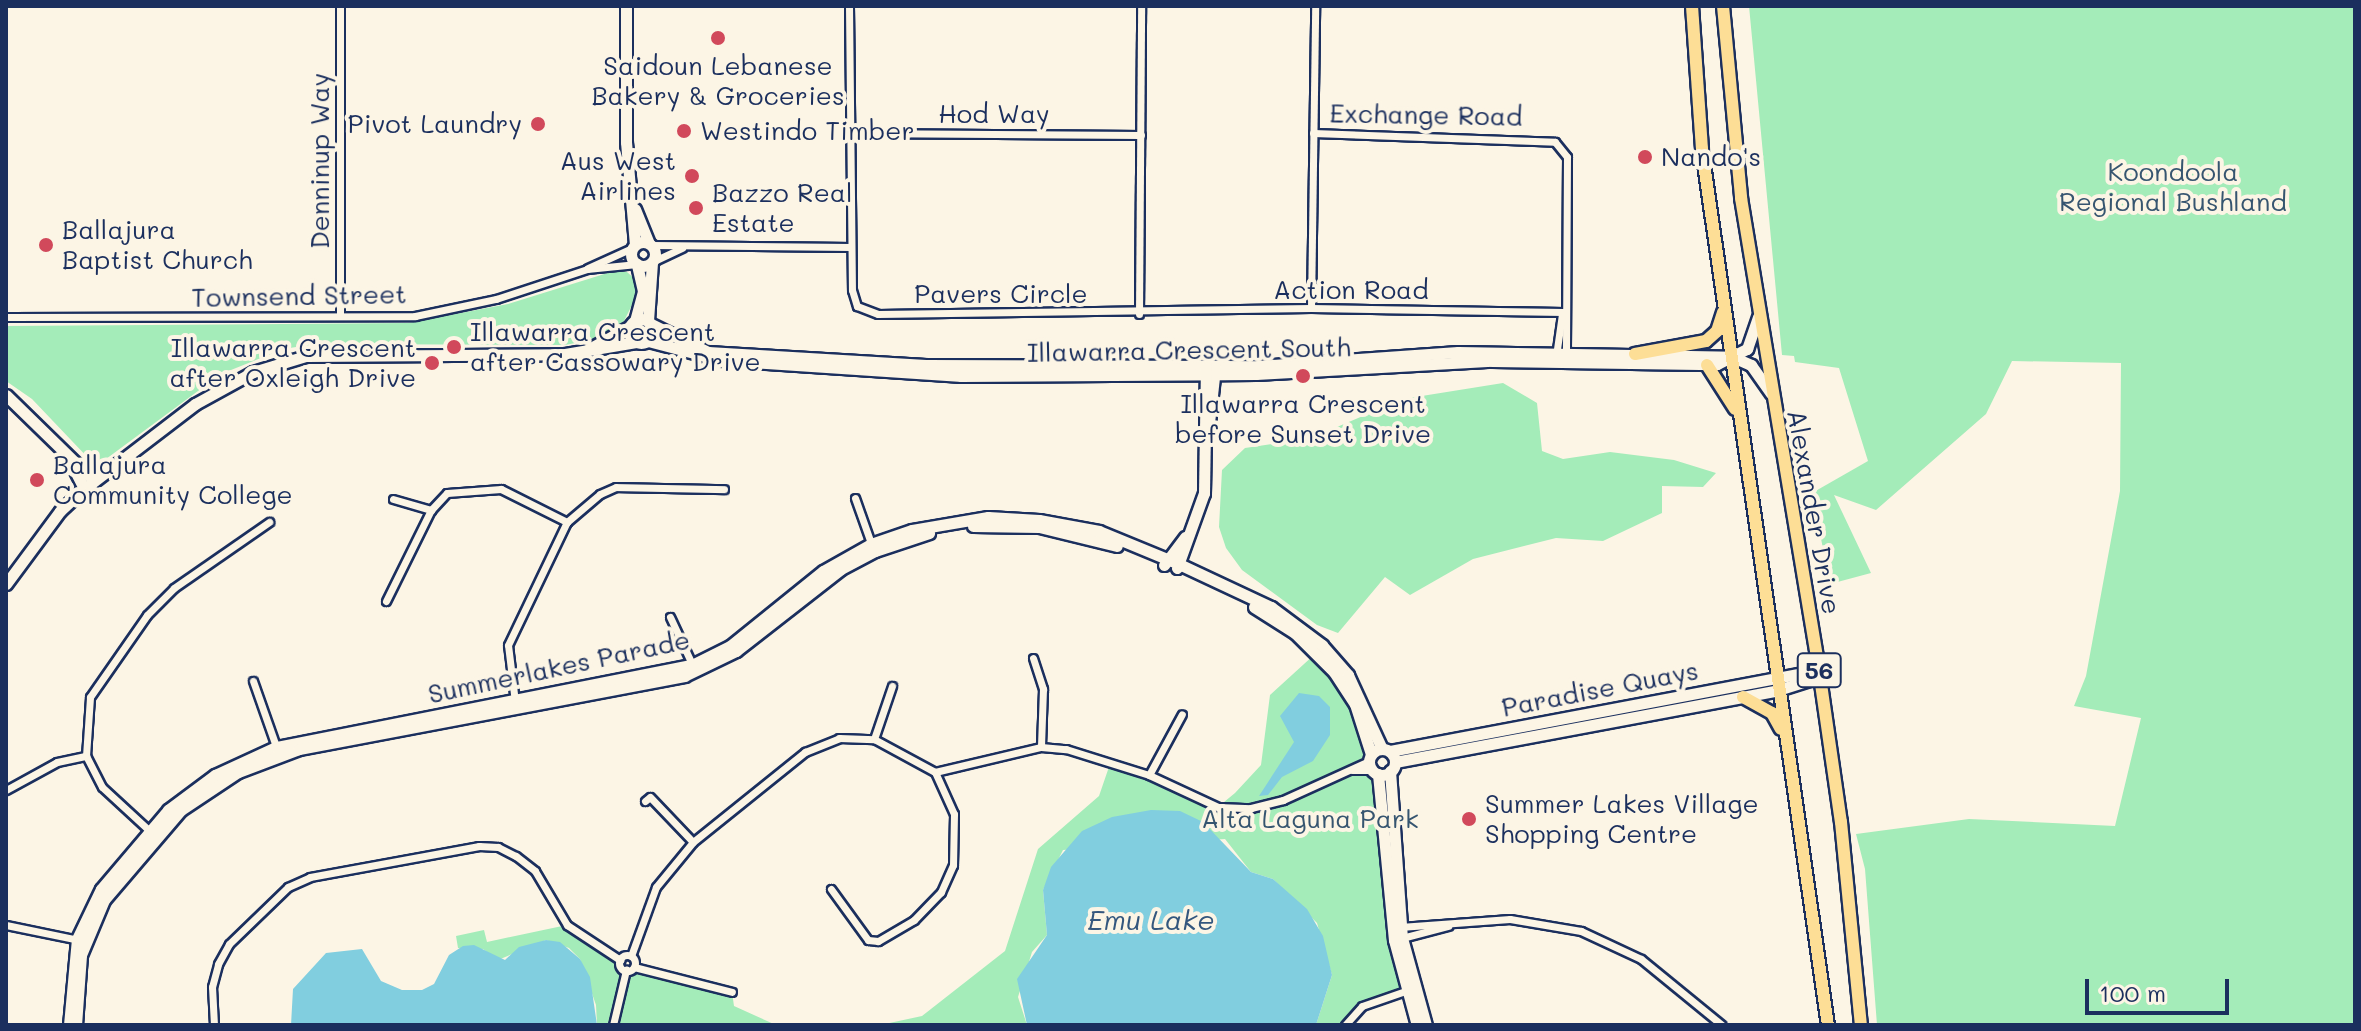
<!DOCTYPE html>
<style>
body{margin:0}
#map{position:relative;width:2361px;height:1031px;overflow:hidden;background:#fcf5e5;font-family:Mali,sans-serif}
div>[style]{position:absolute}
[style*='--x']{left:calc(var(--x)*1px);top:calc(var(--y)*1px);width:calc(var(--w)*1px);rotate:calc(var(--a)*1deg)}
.green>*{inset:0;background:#a4ecb9}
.water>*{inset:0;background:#81cedf}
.roads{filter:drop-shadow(2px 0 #1b2f5e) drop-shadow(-2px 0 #1b2f5e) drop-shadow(0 2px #1b2f5e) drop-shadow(0 -2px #1b2f5e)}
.street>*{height:7px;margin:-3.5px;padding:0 3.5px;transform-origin:3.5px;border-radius:3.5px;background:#fcf5e5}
.street>.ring{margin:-3.5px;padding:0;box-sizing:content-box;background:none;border:7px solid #fcf5e5;border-radius:50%}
.secondary>*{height:11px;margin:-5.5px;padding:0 5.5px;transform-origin:5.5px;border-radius:5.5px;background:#fcf5e5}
.secondary>.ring{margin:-5.5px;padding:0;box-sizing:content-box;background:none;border:11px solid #fcf5e5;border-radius:50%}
.primary>*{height:12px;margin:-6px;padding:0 6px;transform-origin:6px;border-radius:6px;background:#fdde96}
.dots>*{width:22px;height:22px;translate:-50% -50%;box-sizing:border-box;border:4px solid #fcf5e5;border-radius:50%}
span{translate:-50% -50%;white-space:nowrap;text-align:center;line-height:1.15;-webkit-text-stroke:8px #fcf5e5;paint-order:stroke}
.shield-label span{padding:2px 6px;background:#fcf5e5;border:2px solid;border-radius:6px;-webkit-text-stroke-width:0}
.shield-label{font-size:24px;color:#1b2f5e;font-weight:700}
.poi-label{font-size:26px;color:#1b2f5e}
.right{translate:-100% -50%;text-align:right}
.left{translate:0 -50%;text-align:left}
.street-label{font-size:26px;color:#1b2f5e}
.park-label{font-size:26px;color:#365570}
.water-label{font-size:28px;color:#34577e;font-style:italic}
.frame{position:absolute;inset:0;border:8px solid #1b2f5e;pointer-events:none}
.scale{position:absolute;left:2085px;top:979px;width:144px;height:36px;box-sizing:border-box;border:4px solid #1b2f5e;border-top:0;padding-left:10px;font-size:24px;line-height:28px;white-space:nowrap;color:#1b2f5e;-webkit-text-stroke:6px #fcf5e5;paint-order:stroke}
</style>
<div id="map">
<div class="green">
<div style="clip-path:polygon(1749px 6px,2355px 6px,2355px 1025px,1877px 1025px,1865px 869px,1856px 834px,1969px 819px,2115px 826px,2141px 718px,2074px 706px,2086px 676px,2120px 491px,2121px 363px,2012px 361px,1986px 414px,1876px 510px,1834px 495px,1871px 573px,1830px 584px,1812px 493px,1868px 461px,1839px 368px,1795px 362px,1794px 356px,1782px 355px)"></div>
<div style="clip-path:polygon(614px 271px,627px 272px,636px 280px,638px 293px,623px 323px,601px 338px,565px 345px,316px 344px,283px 349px,221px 374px,106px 459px,91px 461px,32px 399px,6px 381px,6px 326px,408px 323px,508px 304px)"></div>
<div style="clip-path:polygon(1503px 383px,1537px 403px,1542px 451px,1563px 459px,1610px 452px,1674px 460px,1716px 473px,1703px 487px,1662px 486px,1662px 513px,1603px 541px,1556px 538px,1473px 559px,1410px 595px,1385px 577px,1338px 633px,1317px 625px,1242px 570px,1226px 548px,1219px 527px,1222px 470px,1245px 448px,1311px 438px,1403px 399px)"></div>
<div style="clip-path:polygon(1315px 654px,1361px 722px,1374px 772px,1405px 991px,1362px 1006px,1345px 1025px,1316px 1025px,1332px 975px,1317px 923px,1273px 879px,1251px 872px,1225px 839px,1063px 850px,1043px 890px,1047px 935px,1032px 952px,1018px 997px,1027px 1025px,880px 1025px,922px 1016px,1005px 951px,1038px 849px,1099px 796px,1111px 761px,1218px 807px,1235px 793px,1261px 765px,1270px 695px)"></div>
<div style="clip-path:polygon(567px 925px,620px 960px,623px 970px,732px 992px,734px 1006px,776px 1025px,597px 1025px,596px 1005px,580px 959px,569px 948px,546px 940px,498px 960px,483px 949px,458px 948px,456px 936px,484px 930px,487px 942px)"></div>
</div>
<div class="water">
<div style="clip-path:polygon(1299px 693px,1319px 696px,1330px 707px,1330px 735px,1313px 761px,1282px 777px,1268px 795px,1259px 796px,1294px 742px,1280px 716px)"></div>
<div style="clip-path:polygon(1151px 810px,1180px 811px,1203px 822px,1251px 872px,1273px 879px,1307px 909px,1323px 936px,1332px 975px,1316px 1025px,1027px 1025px,1017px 979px,1047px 935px,1043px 890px,1051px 867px,1082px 831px,1112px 817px)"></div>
<div style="clip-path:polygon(546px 940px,560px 942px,580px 959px,590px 977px,597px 1025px,291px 1025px,293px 989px,326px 953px,362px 949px,381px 981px,402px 990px,422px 990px,434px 984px,449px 955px,463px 946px,474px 945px,505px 960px,519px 947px)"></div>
</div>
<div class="roads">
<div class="street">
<div style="--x:849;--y:6;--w:284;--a:89.4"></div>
<div style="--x:852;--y:290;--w:17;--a:73"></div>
<div style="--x:857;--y:306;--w:22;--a:21"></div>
<div style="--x:878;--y:314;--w:433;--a:-0.8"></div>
<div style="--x:1311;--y:308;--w:252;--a:0.9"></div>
<div style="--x:848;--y:133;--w:293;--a:0.4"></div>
<div style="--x:1313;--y:133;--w:242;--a:2.1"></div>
<div style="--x:1555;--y:142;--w:19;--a:51"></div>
<div style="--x:1567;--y:157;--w:200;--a:90.3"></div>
<div style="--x:652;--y:245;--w:199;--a:0.6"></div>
<div style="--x:654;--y:261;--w:31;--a:-25"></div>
<div style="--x:588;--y:268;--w:48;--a:-24.4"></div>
<div style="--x:1311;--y:308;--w:302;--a:-89.2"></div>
<div style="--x:1139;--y:314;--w:308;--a:-89.6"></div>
<div style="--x:340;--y:316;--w:310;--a:-90"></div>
<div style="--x:6;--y:317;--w:409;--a:-0.1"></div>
<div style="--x:415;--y:316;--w:83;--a:-11.9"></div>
<div style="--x:496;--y:299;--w:96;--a:-18.2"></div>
<div style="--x:587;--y:269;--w:50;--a:-5.7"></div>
<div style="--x:1556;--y:356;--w:42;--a:-81.9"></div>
<div style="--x:855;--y:498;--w:51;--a:70.5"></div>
<div style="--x:393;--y:499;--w:40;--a:16"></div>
<div style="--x:386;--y:601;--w:102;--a:-63.7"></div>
<div style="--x:431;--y:510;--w:23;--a:-47"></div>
<div style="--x:447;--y:493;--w:54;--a:-4.2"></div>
<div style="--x:501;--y:489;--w:74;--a:26.6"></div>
<div style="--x:670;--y:617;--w:54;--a:64.9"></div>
<div style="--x:1033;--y:658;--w:33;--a:72"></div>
<div style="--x:1043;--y:689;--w:58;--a:92"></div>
<div style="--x:253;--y:681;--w:72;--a:70.6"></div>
<div style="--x:515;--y:702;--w:57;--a:-97"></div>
<div style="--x:508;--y:645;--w:136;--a:-64.4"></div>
<div style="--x:567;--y:522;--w:43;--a:-40.3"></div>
<div style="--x:600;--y:494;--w:17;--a:-24"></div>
<div style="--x:616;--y:487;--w:108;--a:1.1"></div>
<div style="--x:874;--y:739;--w:56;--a:-71.2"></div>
<div style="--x:1352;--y:770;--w:20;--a:0"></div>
<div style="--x:935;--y:772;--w:109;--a:-13.3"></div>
<div style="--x:1041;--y:747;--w:25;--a:5"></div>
<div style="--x:1066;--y:749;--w:87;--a:17.4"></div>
<div style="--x:1149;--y:775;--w:76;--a:24.9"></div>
<div style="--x:1218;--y:807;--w:33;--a:2"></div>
<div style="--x:1251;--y:808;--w:33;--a:-14"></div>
<div style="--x:1283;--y:800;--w:94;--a:-24.4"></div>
<div style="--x:1149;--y:775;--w:69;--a:-61.6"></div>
<div style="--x:6;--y:790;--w:58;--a:-28.8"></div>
<div style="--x:57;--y:762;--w:30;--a:-12"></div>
<div style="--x:645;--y:801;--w:6;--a:-39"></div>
<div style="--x:650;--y:797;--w:62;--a:46.3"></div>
<div style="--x:153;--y:834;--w:69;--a:-137.3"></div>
<div style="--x:102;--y:787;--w:35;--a:-117"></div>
<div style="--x:86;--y:756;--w:59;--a:-86.1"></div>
<div style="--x:90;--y:697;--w:100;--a:-55.2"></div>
<div style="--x:147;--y:615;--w:38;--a:-45"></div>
<div style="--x:174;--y:588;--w:116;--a:-34.8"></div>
<div style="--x:6;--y:925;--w:75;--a:11.6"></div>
<div style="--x:1400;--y:927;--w:110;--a:-4.2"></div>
<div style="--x:1510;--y:919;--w:72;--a:9.6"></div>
<div style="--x:1581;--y:931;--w:66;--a:25"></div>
<div style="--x:1641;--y:959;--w:104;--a:39.2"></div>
<div style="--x:1398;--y:939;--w:52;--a:-14.6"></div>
<div class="ring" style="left:619px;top:955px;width:9px;height:9px"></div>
<div style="--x:631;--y:956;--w:73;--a:-70.1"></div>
<div style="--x:656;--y:887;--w:58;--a:-50.6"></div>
<div style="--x:693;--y:842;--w:144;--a:-38.8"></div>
<div style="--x:805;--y:752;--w:37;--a:-22"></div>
<div style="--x:839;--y:738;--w:35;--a:2"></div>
<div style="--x:874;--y:739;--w:69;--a:28.4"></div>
<div style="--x:935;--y:772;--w:46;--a:65.7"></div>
<div style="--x:954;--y:814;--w:51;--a:91.1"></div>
<div style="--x:953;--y:865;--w:30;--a:114"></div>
<div style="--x:941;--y:892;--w:39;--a:134"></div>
<div style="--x:914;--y:920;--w:42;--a:149.7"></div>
<div style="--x:878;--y:941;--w:10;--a:-174"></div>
<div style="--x:868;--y:940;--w:63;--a:-126"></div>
<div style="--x:634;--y:967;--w:101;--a:14.3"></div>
<div style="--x:214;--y:1025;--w:38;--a:-93"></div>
<div style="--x:212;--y:987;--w:24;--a:-75"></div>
<div style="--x:218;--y:964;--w:23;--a:-61"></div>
<div style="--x:229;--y:944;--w:82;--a:-44"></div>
<div style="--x:288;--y:887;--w:24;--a:-24"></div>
<div style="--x:310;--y:877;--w:172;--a:-10.4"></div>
<div style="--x:479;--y:846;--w:19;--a:3"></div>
<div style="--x:498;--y:847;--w:20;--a:27"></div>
<div style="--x:516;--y:856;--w:24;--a:38"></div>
<div style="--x:535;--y:871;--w:63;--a:59.3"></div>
<div style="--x:567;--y:925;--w:64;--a:33.4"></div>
<div style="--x:613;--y:1025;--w:57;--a:-76.7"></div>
<div style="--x:1345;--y:1025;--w:25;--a:-48"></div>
<div style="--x:1362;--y:1006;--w:52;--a:-19.1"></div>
</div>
<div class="secondary">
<div style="--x:626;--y:6;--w:136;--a:90"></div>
<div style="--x:626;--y:142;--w:103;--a:85"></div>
<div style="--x:635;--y:209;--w:37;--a:68"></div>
<div class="ring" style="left:631px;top:242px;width:13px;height:13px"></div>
<div class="ring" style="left:629px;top:319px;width:13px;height:13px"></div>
<div style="--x:635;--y:321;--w:31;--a:-75"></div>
<div style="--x:643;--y:291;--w:28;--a:-103"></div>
<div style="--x:648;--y:321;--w:58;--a:-86.1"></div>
<div style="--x:651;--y:324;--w:64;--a:26.2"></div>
<div style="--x:708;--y:352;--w:218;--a:3.4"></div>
<div style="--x:926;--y:365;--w:332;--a:0.2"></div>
<div style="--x:1258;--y:366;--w:200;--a:-4"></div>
<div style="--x:1458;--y:352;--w:275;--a:1"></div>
<div style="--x:1733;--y:357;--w:20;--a:24"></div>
<div style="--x:1751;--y:365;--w:35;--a:55"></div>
<div style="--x:648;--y:341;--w:75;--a:14.6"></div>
<div style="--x:721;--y:360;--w:241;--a:3.8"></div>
<div style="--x:961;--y:376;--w:295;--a:-0.4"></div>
<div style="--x:1256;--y:374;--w:236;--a:-3.2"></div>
<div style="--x:1492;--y:361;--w:225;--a:0.8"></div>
<div style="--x:1717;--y:364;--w:34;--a:-27"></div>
<div style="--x:1747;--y:349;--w:34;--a:-71"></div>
<div style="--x:585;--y:351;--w:50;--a:-28.6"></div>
<div style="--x:6;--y:395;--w:123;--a:44.3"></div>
<div style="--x:1209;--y:423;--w:55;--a:-83.8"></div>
<div style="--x:71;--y:463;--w:29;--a:63"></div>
<div style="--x:973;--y:526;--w:66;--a:0.9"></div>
<div style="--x:1039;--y:527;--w:80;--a:13.7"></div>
<div style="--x:1164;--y:565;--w:35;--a:-53"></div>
<div style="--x:1177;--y:568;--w:80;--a:-70.2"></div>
<div style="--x:1204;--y:493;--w:125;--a:-89.1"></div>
<div style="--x:6;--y:584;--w:91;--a:-53.5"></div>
<div style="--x:60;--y:511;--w:33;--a:-43"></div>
<div style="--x:84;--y:489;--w:140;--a:-37.4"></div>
<div style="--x:195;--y:404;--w:66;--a:-28.9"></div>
<div style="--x:253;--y:372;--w:55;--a:-16.8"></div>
<div style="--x:306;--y:356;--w:259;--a:-0.4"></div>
<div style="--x:565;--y:354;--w:72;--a:-9.6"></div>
<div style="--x:1254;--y:607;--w:49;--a:32.4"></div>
<div style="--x:1295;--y:633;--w:55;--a:45"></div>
<div style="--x:1334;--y:672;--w:38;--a:57"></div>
<div style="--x:1355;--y:704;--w:52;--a:72.3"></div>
<div class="ring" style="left:1369px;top:749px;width:15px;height:15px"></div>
<div style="--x:1390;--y:751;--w:437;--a:-10.7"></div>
<div style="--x:1395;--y:762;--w:390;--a:-10.6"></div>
<div style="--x:1778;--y:690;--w:43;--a:-17.6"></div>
<div style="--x:1390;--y:771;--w:167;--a:85.9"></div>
<div style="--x:1402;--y:938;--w:90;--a:74.6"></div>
<div style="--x:1378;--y:774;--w:167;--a:84.5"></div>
<div style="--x:1394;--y:940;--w:88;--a:74.9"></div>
<div style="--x:69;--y:1025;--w:86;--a:-84.7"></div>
<div style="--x:77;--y:939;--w:55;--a:-64.4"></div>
<div style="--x:101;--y:889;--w:104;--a:-49.7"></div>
<div style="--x:168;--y:810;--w:59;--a:-36.7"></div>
<div style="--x:215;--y:775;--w:67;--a:-24.7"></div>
<div style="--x:276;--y:747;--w:424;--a:-11.2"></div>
<div style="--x:692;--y:665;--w:42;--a:-26.6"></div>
<div style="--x:730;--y:646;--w:119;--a:-38.9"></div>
<div style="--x:823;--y:571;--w:55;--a:-29.4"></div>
<div style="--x:871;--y:544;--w:43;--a:-18.9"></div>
<div style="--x:912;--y:530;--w:77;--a:-9.7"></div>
<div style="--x:988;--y:517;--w:51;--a:3.4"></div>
<div style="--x:1039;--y:520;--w:61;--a:10.4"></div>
<div style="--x:1099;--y:531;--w:87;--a:22.4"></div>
<div style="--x:1179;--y:564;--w:102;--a:25.1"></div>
<div style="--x:1271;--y:607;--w:64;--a:36.7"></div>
<div style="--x:1322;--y:645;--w:40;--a:49"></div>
<div style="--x:1348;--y:675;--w:81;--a:65.3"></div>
<div style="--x:76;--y:1025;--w:70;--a:-85.9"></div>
<div style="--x:81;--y:955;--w:60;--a:-67.3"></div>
<div style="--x:104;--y:900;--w:118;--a:-49.5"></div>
<div style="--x:181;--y:810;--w:69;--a:-33.7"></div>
<div style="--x:238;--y:772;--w:65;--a:-20.7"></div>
<div style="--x:299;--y:749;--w:392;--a:-10.7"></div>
<div style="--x:684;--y:676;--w:58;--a:-25.7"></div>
<div style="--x:736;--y:651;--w:133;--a:-38"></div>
<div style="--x:841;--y:569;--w:38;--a:-28"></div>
<div style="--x:875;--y:551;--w:57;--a:-18.4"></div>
</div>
<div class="primary">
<div style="--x:1692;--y:6;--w:144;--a:86"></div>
<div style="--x:1702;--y:150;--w:884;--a:81.81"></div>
<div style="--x:1723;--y:6;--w:193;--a:84.6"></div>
<div style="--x:1741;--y:198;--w:478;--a:80.6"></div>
<div style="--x:1819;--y:670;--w:154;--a:81.8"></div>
<div style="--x:1841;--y:822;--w:204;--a:84.4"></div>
<div style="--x:1635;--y:354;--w:72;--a:-10.4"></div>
<div style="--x:1706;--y:341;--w:15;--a:-42"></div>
<div style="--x:1717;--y:331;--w:20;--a:-72"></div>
<div style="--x:1707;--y:365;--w:52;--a:57.5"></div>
<div style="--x:1743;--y:697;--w:33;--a:29"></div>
<div style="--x:1772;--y:713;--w:18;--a:61"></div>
</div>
</div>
<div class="dots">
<div style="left:718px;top:38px;background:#d1495b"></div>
<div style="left:538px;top:124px;background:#d1495b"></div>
<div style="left:684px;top:131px;background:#d1495b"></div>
<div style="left:1645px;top:157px;background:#d1495b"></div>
<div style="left:692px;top:176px;background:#d1495b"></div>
<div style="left:696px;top:208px;background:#d1495b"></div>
<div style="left:46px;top:245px;background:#d1495b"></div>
<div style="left:454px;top:347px;background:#d1495b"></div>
<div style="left:432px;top:363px;background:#d1495b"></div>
<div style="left:1303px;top:376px;background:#d1495b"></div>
<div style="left:37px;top:480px;background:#d1495b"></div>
<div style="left:1469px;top:819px;background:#d1495b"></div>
</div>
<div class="shield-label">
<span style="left:1819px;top:670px">56</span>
</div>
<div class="poi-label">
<span style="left:718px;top:81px">Saidoun Lebanese<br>Bakery &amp; Groceries</span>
<span class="right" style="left:522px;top:124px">Pivot Laundry</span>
<span class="left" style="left:700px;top:131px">Westindo Timber</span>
<span class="left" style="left:1661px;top:157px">Nando's</span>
<span class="right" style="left:676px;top:176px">Aus West<br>Airlines</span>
<span class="left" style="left:712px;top:208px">Bazzo Real<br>Estate</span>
<span class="left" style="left:62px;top:245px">Ballajura<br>Baptist Church</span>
<span class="left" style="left:470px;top:347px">Illawarra Crescent<br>after Cassowary Drive</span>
<span class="right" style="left:416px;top:363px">Illawarra Crescent<br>after Oxleigh Drive</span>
<span style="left:1303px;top:419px">Illawarra Crescent<br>before Sunset Drive</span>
<span class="left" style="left:53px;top:480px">Ballajura<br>Community College</span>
<span class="left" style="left:1485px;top:819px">Summer Lakes Village<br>Shopping Centre</span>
</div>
<div class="street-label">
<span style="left:994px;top:114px">Hod Way</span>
<span style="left:1426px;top:115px;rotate:1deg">Exchange Road</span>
<span style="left:320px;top:161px;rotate:-90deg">Denninup Way</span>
<span style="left:1351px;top:290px">Action Road</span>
<span style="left:1001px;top:294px">Pavers Circle</span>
<span style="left:299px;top:296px;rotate:-1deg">Townsend Street</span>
<span style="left:1189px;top:350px;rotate:-1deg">Illawarra Crescent South</span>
<span style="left:1814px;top:512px;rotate:80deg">Alexander Drive</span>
<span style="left:559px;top:667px;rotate:-12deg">Summerlakes Parade</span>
<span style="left:1600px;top:689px;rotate:-11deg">Paradise Quays</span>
</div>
<div class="park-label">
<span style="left:2173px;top:187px">Koondoola<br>Regional Bushland</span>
<span style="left:1310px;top:819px">Alta Laguna Park</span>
</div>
<div class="water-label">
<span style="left:1151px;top:919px">Emu Lake</span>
</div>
<div class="frame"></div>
<div class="scale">100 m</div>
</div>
